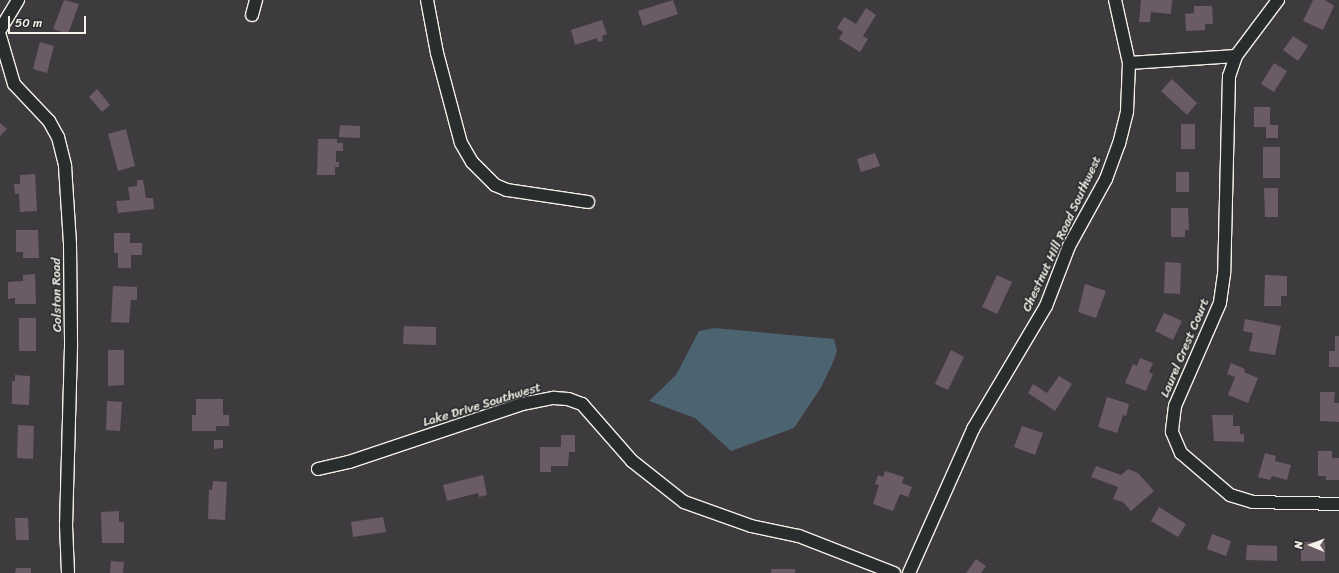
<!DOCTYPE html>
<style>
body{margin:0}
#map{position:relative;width:1339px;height:573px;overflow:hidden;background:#3e3b3e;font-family:Sriracha,sans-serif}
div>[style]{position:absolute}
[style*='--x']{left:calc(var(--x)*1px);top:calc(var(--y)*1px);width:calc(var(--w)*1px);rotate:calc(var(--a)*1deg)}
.water>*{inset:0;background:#4c6370}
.building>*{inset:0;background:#6b5b65}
.roads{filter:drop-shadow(1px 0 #f4f1e8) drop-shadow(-1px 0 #f4f1e8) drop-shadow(0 1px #f4f1e8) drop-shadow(0 -1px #f4f1e8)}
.minor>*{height:12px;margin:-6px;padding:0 6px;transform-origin:6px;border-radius:6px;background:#2a2d2e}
span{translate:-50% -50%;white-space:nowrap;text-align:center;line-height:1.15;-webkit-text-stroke:3.5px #2a2d2e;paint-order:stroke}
.street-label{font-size:13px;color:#f4f1e8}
.north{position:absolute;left:1291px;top:525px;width:40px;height:40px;-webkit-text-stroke:3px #2a2d2e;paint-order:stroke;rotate:271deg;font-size:11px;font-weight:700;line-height:16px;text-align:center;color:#f4f1e8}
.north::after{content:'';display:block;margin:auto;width:14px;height:18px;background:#f4f1e8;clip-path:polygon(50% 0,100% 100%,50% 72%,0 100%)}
.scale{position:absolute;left:8px;top:16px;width:78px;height:18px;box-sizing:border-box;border:2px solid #f4f1e8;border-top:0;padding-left:5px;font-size:12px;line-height:14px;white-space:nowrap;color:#f4f1e8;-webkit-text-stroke:3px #2a2d2e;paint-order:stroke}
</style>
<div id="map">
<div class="water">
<div style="clip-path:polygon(714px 328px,834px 339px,837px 351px,831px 367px,820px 389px,794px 428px,731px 451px,695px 418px,649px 401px,676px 375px,699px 331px)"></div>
</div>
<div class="building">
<div style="clip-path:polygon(64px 0,79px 4px,68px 34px,53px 29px)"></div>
<div style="clip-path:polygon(673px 0,678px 14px,643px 26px,638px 11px)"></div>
<div style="clip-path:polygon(1141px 0,1172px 0,1171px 14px,1151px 12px,1150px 22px,1139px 22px)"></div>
<div style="clip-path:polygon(1313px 0,1325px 0,1334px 6px,1323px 30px,1303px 21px)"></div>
<div style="clip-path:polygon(1194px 6px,1212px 6px,1213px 24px,1205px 24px,1205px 30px,1186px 31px,1185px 14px,1194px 13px)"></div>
<div style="clip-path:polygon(866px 8px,876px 15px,863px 36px,868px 39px,860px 52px,839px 39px,843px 32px,837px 28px,844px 17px,856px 24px)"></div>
<div style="clip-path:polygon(602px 20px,607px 34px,602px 36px,603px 41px,598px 42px,597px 38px,575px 45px,571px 30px)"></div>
<div style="clip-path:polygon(1293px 36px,1308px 46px,1298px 61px,1283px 50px)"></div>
<div style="clip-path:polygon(40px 42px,54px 46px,47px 73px,33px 69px)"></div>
<div style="clip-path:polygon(1274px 63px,1287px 71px,1274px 92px,1261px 84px)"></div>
<div style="clip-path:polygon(1172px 79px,1197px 103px,1187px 115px,1161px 91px)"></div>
<div style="clip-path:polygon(97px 89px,110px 105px,102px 112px,89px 97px)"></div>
<div style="clip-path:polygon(1254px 107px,1270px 107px,1270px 125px,1278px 125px,1278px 138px,1266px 138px,1266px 127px,1254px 127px)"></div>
<div style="clip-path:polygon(0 123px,7px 129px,0 136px)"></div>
<div style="clip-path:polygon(1181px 124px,1195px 124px,1195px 149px,1181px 149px)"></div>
<div style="clip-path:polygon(340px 125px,360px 126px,360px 138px,339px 137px)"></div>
<div style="clip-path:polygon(126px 129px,135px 166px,118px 171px,108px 134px)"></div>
<div style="clip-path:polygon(318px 139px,337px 139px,337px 143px,343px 143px,343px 151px,336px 151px,336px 162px,339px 162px,339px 167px,335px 167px,335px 175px,317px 175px)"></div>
<div style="clip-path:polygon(1263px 147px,1280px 147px,1280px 178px,1263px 178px)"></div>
<div style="clip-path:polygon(875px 153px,880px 166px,861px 172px,857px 159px)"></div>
<div style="clip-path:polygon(1176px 172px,1189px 172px,1189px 192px,1176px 192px)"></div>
<div style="clip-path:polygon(35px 174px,37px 211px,20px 212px,19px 194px,15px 194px,14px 184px,20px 184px,20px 175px)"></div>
<div style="clip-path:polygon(137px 180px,143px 180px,146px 198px,153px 198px,154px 209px,118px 213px,116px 201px,130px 200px,128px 187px,137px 186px)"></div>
<div style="clip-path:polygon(1264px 188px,1278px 188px,1278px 217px,1265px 217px)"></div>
<div style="clip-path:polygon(1171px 208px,1188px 208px,1189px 230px,1185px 230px,1185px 237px,1171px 237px)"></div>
<div style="clip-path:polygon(16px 230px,38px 230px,39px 258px,23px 258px,23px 252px,16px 252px)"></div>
<div style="clip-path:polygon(114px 233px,130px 233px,130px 243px,142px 243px,142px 255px,131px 255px,131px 268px,118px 268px,118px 253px,114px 253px)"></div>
<div style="clip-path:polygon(1165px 262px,1181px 263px,1180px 294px,1164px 293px)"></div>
<div style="clip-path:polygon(35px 274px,36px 304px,15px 304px,15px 298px,8px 299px,8px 282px,23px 281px,23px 275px)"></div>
<div style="clip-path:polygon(997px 275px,1012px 282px,997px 314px,982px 307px)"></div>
<div style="clip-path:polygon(1265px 275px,1287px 276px,1287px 296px,1281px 296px,1281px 306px,1264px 306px)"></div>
<div style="clip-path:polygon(1085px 284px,1106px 291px,1096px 318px,1078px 312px)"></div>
<div style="clip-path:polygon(113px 286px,137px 287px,137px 300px,131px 300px,129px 323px,111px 322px)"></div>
<div style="clip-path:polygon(1164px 313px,1182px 321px,1173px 340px,1155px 331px)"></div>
<div style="clip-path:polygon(19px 318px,36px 318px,36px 351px,19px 351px)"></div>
<div style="clip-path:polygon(1245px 319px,1281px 326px,1275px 355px,1249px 351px,1253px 333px,1243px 331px)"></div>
<div style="clip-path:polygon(404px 326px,436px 327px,436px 345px,403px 344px)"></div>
<div style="clip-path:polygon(1335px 336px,1339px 336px,1339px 367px,1329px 367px,1329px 351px,1335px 351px)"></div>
<div style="clip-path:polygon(108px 350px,124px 350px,124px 385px,108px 386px)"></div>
<div style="clip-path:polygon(951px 350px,964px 357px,948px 390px,935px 384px)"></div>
<div style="clip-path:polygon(1140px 358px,1153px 363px,1149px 372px,1153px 374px,1146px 391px,1125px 383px,1133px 364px,1137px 366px)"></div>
<div style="clip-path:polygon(1231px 363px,1245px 369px,1244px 372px,1258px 378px,1248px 403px,1228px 395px,1235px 377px,1227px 374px)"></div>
<div style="clip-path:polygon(15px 375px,30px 376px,29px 405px,12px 404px,12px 381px,15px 381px)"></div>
<div style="clip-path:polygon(1059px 376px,1072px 384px,1055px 411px,1028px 393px,1033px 384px,1047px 393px)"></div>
<div style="clip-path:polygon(1320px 392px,1335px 392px,1334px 403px,1339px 403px,1339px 422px,1320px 421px)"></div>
<div style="clip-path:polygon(1107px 397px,1129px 404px,1126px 416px,1123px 415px,1117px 433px,1098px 427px)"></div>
<div style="clip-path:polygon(196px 399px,223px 399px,223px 415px,229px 415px,229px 426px,216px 426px,216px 431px,192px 431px,192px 415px,196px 415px)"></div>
<div style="clip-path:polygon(107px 401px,122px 402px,120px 431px,106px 430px)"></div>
<div style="clip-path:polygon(1212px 415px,1233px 415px,1233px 426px,1240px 426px,1240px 434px,1244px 434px,1244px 442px,1214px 441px)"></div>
<div style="clip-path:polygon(18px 425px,34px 426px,33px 459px,17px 458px)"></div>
<div style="clip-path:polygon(1022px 426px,1043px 433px,1035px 455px,1014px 447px)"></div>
<div style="clip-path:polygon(561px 435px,575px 435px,575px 452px,569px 452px,568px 466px,551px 466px,551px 472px,540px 472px,540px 447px,561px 447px)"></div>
<div style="clip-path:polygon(214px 440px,223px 440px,223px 448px,214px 449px)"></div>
<div style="clip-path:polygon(1318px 451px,1332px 451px,1332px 458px,1339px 458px,1339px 480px,1326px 480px,1326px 476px,1318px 476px)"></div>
<div style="clip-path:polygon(1265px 453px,1276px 456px,1275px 461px,1291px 465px,1287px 480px,1272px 476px,1270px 480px,1258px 477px)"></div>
<div style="clip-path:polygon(1096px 466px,1121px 475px,1128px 469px,1138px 473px,1154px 491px,1131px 511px,1123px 502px,1113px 499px,1118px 487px,1091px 477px)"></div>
<div style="clip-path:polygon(885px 471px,904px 477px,902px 483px,912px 487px,908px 497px,900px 494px,893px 511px,873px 504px,879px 485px,875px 484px,878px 475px,883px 477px)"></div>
<div style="clip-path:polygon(483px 475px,487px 495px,479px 497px,478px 493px,447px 501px,443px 485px)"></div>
<div style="clip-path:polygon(213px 481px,227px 482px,225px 520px,208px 519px,209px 490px,212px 490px)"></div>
<div style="clip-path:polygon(1159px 507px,1186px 524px,1178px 537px,1151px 521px)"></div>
<div style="clip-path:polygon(119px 511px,119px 522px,124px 522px,124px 543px,102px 543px,101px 512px)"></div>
<div style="clip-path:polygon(383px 517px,386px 532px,353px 537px,351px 522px)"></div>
<div style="clip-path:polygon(15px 518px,28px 518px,29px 540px,16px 540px)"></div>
<div style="clip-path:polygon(1212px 534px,1231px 541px,1226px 556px,1207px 549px)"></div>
<div style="clip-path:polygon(1301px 542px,1325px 542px,1325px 561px,1301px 561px)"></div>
<div style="clip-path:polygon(1247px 545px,1277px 546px,1277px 561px,1246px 560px)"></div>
<div style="clip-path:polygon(976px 559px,986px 566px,981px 573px,966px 573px)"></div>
<div style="clip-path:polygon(111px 561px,124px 562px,123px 573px,110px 573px)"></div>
<div style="clip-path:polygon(16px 568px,31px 568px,31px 573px,15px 573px)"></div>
<div style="clip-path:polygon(771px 569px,795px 569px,795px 573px,771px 573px)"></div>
</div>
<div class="roads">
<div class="minor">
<div style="--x:427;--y:0;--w:54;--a:79.3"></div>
<div style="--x:437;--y:53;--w:93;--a:75.1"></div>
<div style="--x:461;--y:143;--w:22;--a:60"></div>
<div style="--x:472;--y:162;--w:33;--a:45"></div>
<div style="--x:495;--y:185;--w:13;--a:23"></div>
<div style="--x:507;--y:190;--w:82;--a:8.4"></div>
<div style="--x:252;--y:15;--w:16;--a:-75"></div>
<div style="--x:0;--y:30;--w:35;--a:-59"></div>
<div style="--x:0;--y:36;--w:50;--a:73.7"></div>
<div style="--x:14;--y:84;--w:51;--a:46.6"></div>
<div style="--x:49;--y:121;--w:18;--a:61"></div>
<div style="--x:58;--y:137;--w:30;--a:76"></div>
<div style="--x:65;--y:166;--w:78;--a:86.3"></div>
<div style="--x:70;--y:244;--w:103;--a:89.4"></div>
<div style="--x:71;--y:347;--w:178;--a:91.6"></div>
<div style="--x:66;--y:525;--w:48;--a:87.6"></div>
<div style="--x:1236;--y:56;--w:21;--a:109"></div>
<div style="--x:1229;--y:76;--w:198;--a:91.4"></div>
<div style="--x:1224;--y:274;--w:29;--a:98"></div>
<div style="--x:1220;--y:303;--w:112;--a:113.6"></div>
<div style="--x:1175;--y:406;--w:26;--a:97"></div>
<div style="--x:1172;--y:432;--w:23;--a:67"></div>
<div style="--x:1181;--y:453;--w:65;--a:40.6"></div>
<div style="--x:1230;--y:495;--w:24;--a:17"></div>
<div style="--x:1253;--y:502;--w:86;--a:1.3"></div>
<div style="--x:1129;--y:63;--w:107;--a:-3.7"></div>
<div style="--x:1236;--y:56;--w:70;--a:-53.1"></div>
<div style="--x:318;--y:469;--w:32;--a:-13"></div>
<div style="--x:349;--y:462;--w:182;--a:-18.5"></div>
<div style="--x:522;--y:404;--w:33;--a:-11"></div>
<div style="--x:554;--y:398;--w:14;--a:4"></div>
<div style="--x:568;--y:399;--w:15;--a:20"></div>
<div style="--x:582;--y:404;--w:76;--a:48.7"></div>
<div style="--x:632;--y:461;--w:66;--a:38.3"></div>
<div style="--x:684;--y:502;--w:71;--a:19.7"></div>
<div style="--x:751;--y:526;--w:49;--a:11.8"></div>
<div style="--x:799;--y:536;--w:102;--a:21.3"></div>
<div style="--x:909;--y:573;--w:158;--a:-66"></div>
<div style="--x:973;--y:429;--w:143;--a:-59.3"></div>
<div style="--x:1046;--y:306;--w:64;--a:-69"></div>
<div style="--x:1069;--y:246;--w:77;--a:-61.1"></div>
<div style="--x:1106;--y:179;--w:37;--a:-70"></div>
<div style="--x:1119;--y:144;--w:34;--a:-76"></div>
<div style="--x:1127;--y:111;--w:48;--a:-87.6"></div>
<div style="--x:1129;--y:63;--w:65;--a:-102.5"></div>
</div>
</div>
<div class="street-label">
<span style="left:1062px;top:234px;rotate:-65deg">Chestnut Hill Road Southwest</span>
<span style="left:57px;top:295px;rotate:-91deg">Colston Road</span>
<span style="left:1185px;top:348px;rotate:-67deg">Laurel Crest Court</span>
<span style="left:482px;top:405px;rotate:-17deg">Lake Drive Southwest</span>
</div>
<div class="north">N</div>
<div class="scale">50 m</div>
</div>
